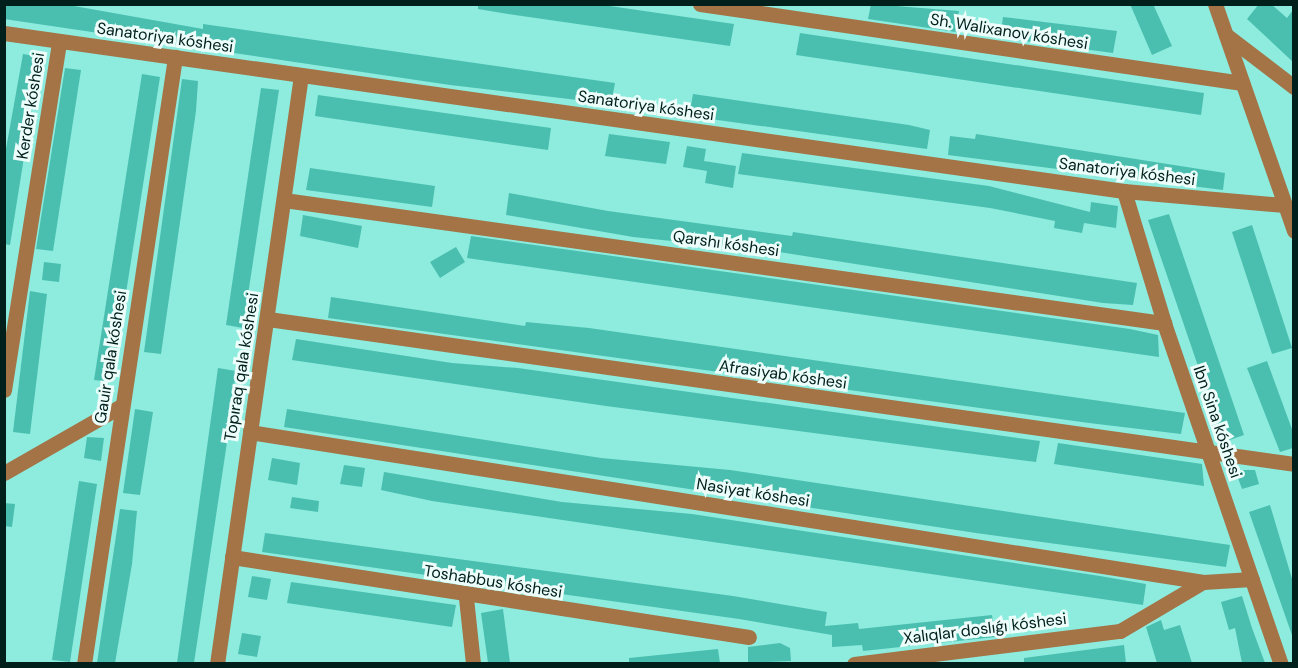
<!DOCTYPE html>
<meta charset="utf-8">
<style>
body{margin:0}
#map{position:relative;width:1298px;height:668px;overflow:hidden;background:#8decde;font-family:"DM Sans",sans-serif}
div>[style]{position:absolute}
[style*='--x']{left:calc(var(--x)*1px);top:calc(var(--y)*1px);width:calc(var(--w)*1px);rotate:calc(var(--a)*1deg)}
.building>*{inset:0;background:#4abfb0}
.minor>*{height:15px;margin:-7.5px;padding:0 7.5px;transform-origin:7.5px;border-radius:7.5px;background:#a47346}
span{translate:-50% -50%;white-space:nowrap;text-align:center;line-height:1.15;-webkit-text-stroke:6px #ecfdfa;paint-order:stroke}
.street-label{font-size:16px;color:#011f1b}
.frame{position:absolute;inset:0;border:6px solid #011f1b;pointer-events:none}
</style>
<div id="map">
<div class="building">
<div style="clip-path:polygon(4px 4px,74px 6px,203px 29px,203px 24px,615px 83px,611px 104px,450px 85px,4px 19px)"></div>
<div style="clip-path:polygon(478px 4px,596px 4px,734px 24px,730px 46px,508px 14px,478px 9px)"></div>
<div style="clip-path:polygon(871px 4px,959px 11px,956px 32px,868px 19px)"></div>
<div style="clip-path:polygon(1130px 4px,1153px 4px,1172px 46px,1152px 55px)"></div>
<div style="clip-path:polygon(1259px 4px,1271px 4px,1287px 18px,1293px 10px,1293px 62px,1247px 19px)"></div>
<div style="clip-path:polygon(1003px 17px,1117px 31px,1113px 53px,1000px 38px)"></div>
<div style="clip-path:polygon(800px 33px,1204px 93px,1201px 115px,796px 55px)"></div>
<div style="clip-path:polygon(23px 54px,40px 57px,10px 245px,4px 244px,4px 160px)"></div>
<div style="clip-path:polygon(65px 68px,81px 70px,53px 251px,36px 249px)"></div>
<div style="clip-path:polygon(142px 74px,160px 77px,112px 382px,94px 380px)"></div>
<div style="clip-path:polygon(182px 79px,198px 81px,196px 111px,161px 354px,144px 352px)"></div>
<div style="clip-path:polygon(261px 88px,279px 90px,243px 328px,226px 325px)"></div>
<div style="clip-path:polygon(693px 94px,909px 125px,930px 130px,927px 149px,689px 116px)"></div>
<div style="clip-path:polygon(318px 95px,551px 128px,548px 150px,315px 116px)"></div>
<div style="clip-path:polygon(609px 134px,670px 142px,666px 164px,605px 156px)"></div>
<div style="clip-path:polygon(976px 134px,1225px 173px,1223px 190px,948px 155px,950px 136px,975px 139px)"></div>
<div style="clip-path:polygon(687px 146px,706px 149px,704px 161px,736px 166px,733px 188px,705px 183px,707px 171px,683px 167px)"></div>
<div style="clip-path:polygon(742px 153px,989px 186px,1090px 212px,1091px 202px,1118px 206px,1116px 228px,1084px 223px,1082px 233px,1054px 228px,1055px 221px,990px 208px,738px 174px)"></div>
<div style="clip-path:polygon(310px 168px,435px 186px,432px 207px,306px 190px)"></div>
<div style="clip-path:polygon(509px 193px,608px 211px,792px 236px,793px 232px,1137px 283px,1133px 305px,1103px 303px,779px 252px,633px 237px,506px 215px)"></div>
<div style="clip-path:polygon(1169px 214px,1244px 435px,1224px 442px,1148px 220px)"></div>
<div style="clip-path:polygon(303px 215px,362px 226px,358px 248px,300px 236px)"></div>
<div style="clip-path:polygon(1252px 225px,1292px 348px,1272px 354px,1232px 232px)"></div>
<div style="clip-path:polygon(471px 236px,1130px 329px,1158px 335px,1159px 357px,467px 258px)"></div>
<div style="clip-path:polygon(456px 247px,465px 262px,440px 278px,430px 262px)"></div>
<div style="clip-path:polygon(44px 262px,61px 264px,59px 282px,42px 280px)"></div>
<div style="clip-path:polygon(30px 291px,47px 294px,30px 434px,13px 432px)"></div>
<div style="clip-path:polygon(331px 297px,525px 326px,526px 322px,589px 328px,1185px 413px,1181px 434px,1089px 423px,328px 318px)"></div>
<div style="clip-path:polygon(296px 339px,452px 363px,518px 368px,1040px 441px,1036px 462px,606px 406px,292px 360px)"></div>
<div style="clip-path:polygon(1267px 361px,1293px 432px,1293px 448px,1280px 452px,1247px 368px)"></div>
<div style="clip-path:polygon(218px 368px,236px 371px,226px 449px,194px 663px,177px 663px)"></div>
<div style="clip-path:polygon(135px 409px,153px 412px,140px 495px,123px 493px)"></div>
<div style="clip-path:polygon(287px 409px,601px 458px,730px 470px,1230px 545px,1226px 567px,976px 533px,284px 427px)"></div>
<div style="clip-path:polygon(87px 437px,104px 438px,101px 461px,84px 458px)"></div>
<div style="clip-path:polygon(1058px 443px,1202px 464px,1204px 486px,1054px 464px)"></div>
<div style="clip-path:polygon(272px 458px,300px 463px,297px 485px,268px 480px)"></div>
<div style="clip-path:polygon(344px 465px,365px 468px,362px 487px,340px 484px)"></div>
<div style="clip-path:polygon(1235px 470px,1255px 470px,1259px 484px,1242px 489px)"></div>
<div style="clip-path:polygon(384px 472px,562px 502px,692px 514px,1100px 576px,1146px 584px,1143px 605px,432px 501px,381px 490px)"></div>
<div style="clip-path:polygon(79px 481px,97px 484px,70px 662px,52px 660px)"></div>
<div style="clip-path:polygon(292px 497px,319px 501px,318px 512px,290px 508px)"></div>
<div style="clip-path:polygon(4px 503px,15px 504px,12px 527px,4px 526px)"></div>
<div style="clip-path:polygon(1270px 505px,1293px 582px,1293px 638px,1249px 512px)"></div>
<div style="clip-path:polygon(120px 509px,137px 511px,132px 564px,115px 663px,97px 663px)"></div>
<div style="clip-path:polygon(265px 533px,733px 596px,827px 612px,825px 626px,858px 623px,859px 629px,992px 615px,995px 637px,863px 651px,862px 645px,832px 647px,832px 635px,739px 619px,262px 552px)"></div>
<div style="clip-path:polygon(252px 576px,271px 579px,267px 600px,248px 597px)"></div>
<div style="clip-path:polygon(291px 582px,456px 605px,452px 627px,287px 603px)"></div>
<div style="clip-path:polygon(1242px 596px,1252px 628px,1265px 663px,1242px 663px,1235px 628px,1229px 630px,1221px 602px)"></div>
<div style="clip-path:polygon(503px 609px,510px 663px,488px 663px,481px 613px)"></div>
<div style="clip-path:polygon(1161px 620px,1164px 630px,1180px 625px,1192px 663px,1157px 663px,1146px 627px)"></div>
<div style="clip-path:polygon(242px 633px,261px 636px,257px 657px,238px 654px)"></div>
<div style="clip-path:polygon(780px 643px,790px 648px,791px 661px,748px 663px,748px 647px)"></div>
<div style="clip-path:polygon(1124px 645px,1126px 663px,1024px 663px,1024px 658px)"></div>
<div style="clip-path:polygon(718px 649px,720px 663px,629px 663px,629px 658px)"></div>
</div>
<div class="minor">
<div style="--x:700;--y:4;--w:548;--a:8.29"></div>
<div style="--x:1215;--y:4;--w:240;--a:70.8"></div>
<div style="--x:4;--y:33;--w:1131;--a:8.03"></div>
<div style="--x:1124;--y:191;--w:161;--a:5"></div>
<div style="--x:1226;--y:35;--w:86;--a:37.4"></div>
<div style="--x:1124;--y:191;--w:138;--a:73.1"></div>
<div style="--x:1164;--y:323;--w:361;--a:71.1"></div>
<div style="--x:284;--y:200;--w:889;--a:7.96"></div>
<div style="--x:268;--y:319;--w:1036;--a:8.04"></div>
<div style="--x:4;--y:390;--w:353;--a:-81"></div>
<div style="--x:250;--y:432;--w:965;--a:8.94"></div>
<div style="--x:1203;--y:582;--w:49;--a:-3.5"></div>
<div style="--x:4;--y:473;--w:135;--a:-29.8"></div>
<div style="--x:232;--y:557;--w:523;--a:8.8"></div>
<div style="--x:466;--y:598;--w:66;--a:83.9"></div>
<div style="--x:84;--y:664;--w:614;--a:-81.47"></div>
<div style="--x:217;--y:664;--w:595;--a:-81.88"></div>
<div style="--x:854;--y:664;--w:268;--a:-7.1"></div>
<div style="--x:1120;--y:631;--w:96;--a:-30.6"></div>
</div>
<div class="street-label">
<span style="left:1009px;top:32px;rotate:9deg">Sh. Walixanov kóshesi</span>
<span style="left:165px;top:38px;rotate:8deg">Sanatoriya kóshesi</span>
<span style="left:31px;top:106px;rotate:-81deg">Kerder kóshesi</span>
<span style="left:646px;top:106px;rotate:8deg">Sanatoriya kóshesi</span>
<span style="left:1127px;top:172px;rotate:7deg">Sanatoriya kóshesi</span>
<span style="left:726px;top:244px;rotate:8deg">Qarshı kóshesi</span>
<span style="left:111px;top:357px;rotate:-81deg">Gauir qala kóshesi</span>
<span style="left:242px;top:367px;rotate:-81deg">Topıraq qala kóshesi</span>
<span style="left:783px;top:375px;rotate:8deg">Afrasiyab kóshesi</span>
<span style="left:1217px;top:422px;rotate:71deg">Ibn Sina kóshesi</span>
<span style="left:753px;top:493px;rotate:9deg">Nasiyat kóshesi</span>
<span style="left:493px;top:582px;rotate:9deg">Toshabbus kóshesi</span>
<span style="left:985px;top:629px;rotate:-7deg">Xalıqlar doslıǵı kóshesi</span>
</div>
<div class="frame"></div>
</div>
